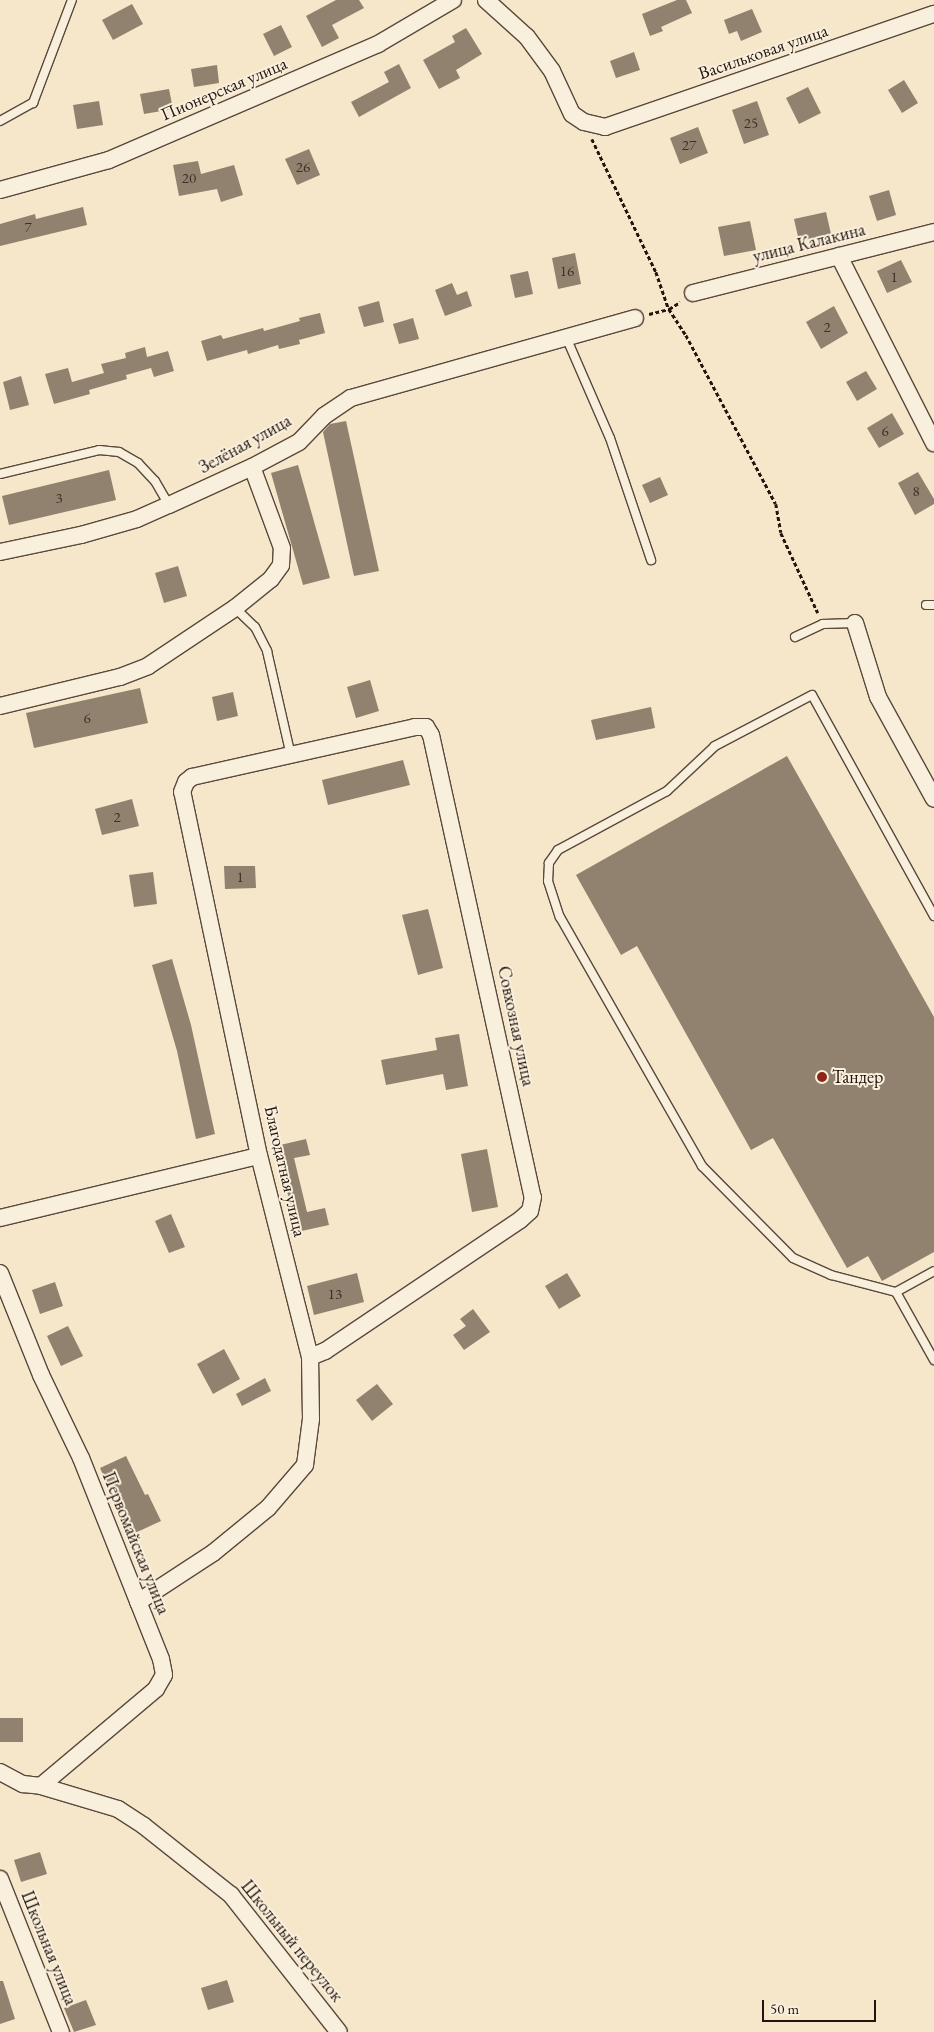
<!DOCTYPE html>
<meta charset="utf-8">
<style>
body{margin:0}
#map{position:relative;width:934px;height:2032px;overflow:hidden;background:#f6e6ca;font-family:"EB Garamond",serif}
div>[style]{position:absolute}
[style*='--x']{left:calc(var(--x)*1px);top:calc(var(--y)*1px);width:calc(var(--w)*1px);rotate:calc(var(--a)*1deg)}
.building>*{inset:0;background:#91826f}
.path>*{height:2.5px;margin-top:-1.25px;transform-origin:0;background:repeating-linear-gradient(90deg,#23150d 0 4px,transparent 0 6.5px)}
.roads{filter:drop-shadow(1px 0 #58493c) drop-shadow(-1px 0 #58493c) drop-shadow(0 1px #58493c) drop-shadow(0 -1px #58493c)}
.service>*{height:8px;margin:-4px;padding:0 4px;transform-origin:4px;border-radius:4px;background:#f9efdd}
.minor>*{height:16px;margin:-8px;padding:0 8px;transform-origin:8px;border-radius:8px;background:#f9efdd}
.dots>*{width:14px;height:14px;translate:-50% -50%;box-sizing:border-box;border:2px solid #f9efdd;border-radius:50%}
span{translate:-50% -50%;white-space:nowrap;text-align:center;line-height:1.15;-webkit-text-stroke:4px #f9efdd;paint-order:stroke}
.number-label{font-size:15px;color:#3e3026}
.number-label span{-webkit-text-stroke-width:0}
.street-label{font-size:18px;color:#23150d}
.poi-label{font-size:18px;color:#23150d}
.left{translate:0 -50%;text-align:left}
.scale{position:absolute;left:762px;top:2000px;width:114px;height:22px;box-sizing:border-box;border:2px solid #23150d;border-top:0;padding-left:6px;font-size:15px;line-height:18px;white-space:nowrap;color:#23150d;-webkit-text-stroke:4px #f9efdd;paint-order:stroke}
</style>
<div id="map">
<div class="building">
<div style="clip-path:polygon(336px 0,359px 0,364px 8px,332px 25px,339px 38px,322px 47px,306px 16px)"></div>
<div style="clip-path:polygon(677px 0,686px 0,692px 13px,661px 27px,663px 31px,650px 36px,642px 14px)"></div>
<div style="clip-path:polygon(132px 4px,143px 24px,113px 40px,102px 20px)"></div>
<div style="clip-path:polygon(752px 9px,762px 32px,741px 41px,737px 31px,729px 34px,724px 20px)"></div>
<div style="clip-path:polygon(281px 25px,292px 47px,274px 56px,263px 34px)"></div>
<div style="clip-path:polygon(466px 28px,482px 54px,456px 70px,460px 78px,439px 89px,423px 60px,455px 42px,452px 36px)"></div>
<div style="clip-path:polygon(634px 52px,640px 70px,616px 78px,610px 61px)"></div>
<div style="clip-path:polygon(399px 64px,411px 88px,359px 117px,351px 102px,389px 82px,384px 72px)"></div>
<div style="clip-path:polygon(217px 65px,219px 83px,194px 87px,191px 69px)"></div>
<div style="clip-path:polygon(904px 80px,918px 103px,902px 113px,888px 90px)"></div>
<div style="clip-path:polygon(808px 87px,821px 113px,799px 124px,786px 98px)"></div>
<div style="clip-path:polygon(169px 89px,173px 109px,144px 114px,140px 94px)"></div>
<div style="clip-path:polygon(99px 101px,103px 125px,77px 129px,73px 105px)"></div>
<div style="clip-path:polygon(757px 101px,769px 135px,744px 144px,732px 110px)"></div>
<div style="clip-path:polygon(698px 127px,708px 153px,680px 164px,670px 138px)"></div>
<div style="clip-path:polygon(309px 149px,320px 175px,297px 185px,285px 159px)"></div>
<div style="clip-path:polygon(198px 161px,201px 174px,234px 165px,243px 195px,221px 202px,217px 189px,179px 196px,173px 165px)"></div>
<div style="clip-path:polygon(889px 190px,896px 215px,877px 221px,869px 196px)"></div>
<div style="clip-path:polygon(83px 207px,87px 225px,0 246px,0 224px,35px 214px,36px 219px)"></div>
<div style="clip-path:polygon(826px 212px,831px 234px,799px 241px,794px 219px)"></div>
<div style="clip-path:polygon(750px 221px,756px 250px,724px 256px,718px 227px)"></div>
<div style="clip-path:polygon(575px 253px,581px 284px,558px 289px,552px 258px)"></div>
<div style="clip-path:polygon(901px 260px,912px 282px,887px 293px,877px 271px)"></div>
<div style="clip-path:polygon(528px 271px,533px 294px,515px 298px,510px 275px)"></div>
<div style="clip-path:polygon(452px 283px,457px 295px,467px 291px,472px 306px,445px 316px,435px 290px)"></div>
<div style="clip-path:polygon(379px 301px,384px 322px,364px 327px,358px 307px)"></div>
<div style="clip-path:polygon(834px 306px,848px 333px,821px 349px,806px 322px)"></div>
<div style="clip-path:polygon(320px 313px,325px 333px,299px 340px,300px 344px,279px 349px,278px 345px,248px 354px,247px 350px,207px 361px,201px 341px,221px 335px,223px 339px,263px 328px,264px 331px,300px 321px,299px 318px)"></div>
<div style="clip-path:polygon(413px 318px,419px 339px,399px 344px,393px 324px)"></div>
<div style="clip-path:polygon(145px 347px,147px 357px,168px 351px,174px 371px,154px 377px,151px 368px,126px 375px,127px 379px,89px 390px,90px 394px,54px 404px,45px 374px,68px 368px,72px 382px,104px 373px,101px 364px,126px 358px,125px 353px)"></div>
<div style="clip-path:polygon(866px 371px,877px 389px,857px 401px,846px 382px)"></div>
<div style="clip-path:polygon(21px 376px,29px 405px,10px 410px,3px 382px)"></div>
<div style="clip-path:polygon(892px 413px,904px 434px,879px 448px,867px 428px)"></div>
<div style="clip-path:polygon(346px 421px,379px 571px,354px 576px,323px 432px,330px 424px)"></div>
<div style="clip-path:polygon(298px 465px,330px 578px,303px 585px,271px 473px)"></div>
<div style="clip-path:polygon(109px 470px,116px 500px,9px 525px,2px 496px)"></div>
<div style="clip-path:polygon(918px 472px,934px 499px,934px 504px,915px 515px,898px 483px)"></div>
<div style="clip-path:polygon(660px 477px,668px 495px,650px 503px,642px 485px)"></div>
<div style="clip-path:polygon(178px 566px,187px 596px,164px 603px,155px 573px)"></div>
<div style="clip-path:polygon(370px 680px,379px 711px,356px 718px,347px 687px)"></div>
<div style="clip-path:polygon(140px 688px,148px 723px,34px 748px,26px 713px)"></div>
<div style="clip-path:polygon(233px 692px,238px 716px,217px 721px,212px 697px)"></div>
<div style="clip-path:polygon(651px 707px,655px 728px,596px 740px,591px 720px)"></div>
<div style="clip-path:polygon(787px 756px,934px 1017px,934px 1252px,882px 1281px,868px 1256px,847px 1268px,773px 1138px,751px 1150px,637px 946px,621px 955px,576px 875px)"></div>
<div style="clip-path:polygon(403px 760px,410px 785px,328px 805px,322px 780px)"></div>
<div style="clip-path:polygon(132px 799px,139px 826px,102px 835px,95px 809px)"></div>
<div style="clip-path:polygon(224px 866px,255px 866px,256px 888px,225px 889px)"></div>
<div style="clip-path:polygon(153px 872px,157px 904px,134px 907px,129px 875px)"></div>
<div style="clip-path:polygon(428px 909px,443px 968px,418px 975px,402px 915px)"></div>
<div style="clip-path:polygon(172px 959px,191px 1025px,215px 1134px,196px 1139px,177px 1051px,152px 965px)"></div>
<div style="clip-path:polygon(459px 1034px,468px 1086px,446px 1090px,443px 1074px,386px 1085px,381px 1060px,437px 1050px,435px 1038px)"></div>
<div style="clip-path:polygon(306px 1139px,310px 1155px,294px 1158px,307px 1212px,325px 1208px,329px 1225px,297px 1232px,276px 1146px)"></div>
<div style="clip-path:polygon(487px 1149px,498px 1207px,472px 1212px,461px 1154px)"></div>
<div style="clip-path:polygon(171px 1214px,185px 1247px,169px 1253px,155px 1221px)"></div>
<div style="clip-path:polygon(357px 1273px,364px 1302px,314px 1315px,307px 1286px)"></div>
<div style="clip-path:polygon(567px 1273px,581px 1296px,559px 1309px,545px 1286px)"></div>
<div style="clip-path:polygon(55px 1282px,63px 1306px,40px 1314px,32px 1290px)"></div>
<div style="clip-path:polygon(473px 1309px,490px 1332px,464px 1350px,453px 1335px,466px 1326px,460px 1319px)"></div>
<div style="clip-path:polygon(68px 1326px,83px 1356px,61px 1366px,47px 1336px)"></div>
<div style="clip-path:polygon(224px 1349px,240px 1379px,213px 1394px,197px 1364px)"></div>
<div style="clip-path:polygon(265px 1378px,271px 1391px,242px 1406px,236px 1394px)"></div>
<div style="clip-path:polygon(377px 1384px,393px 1404px,372px 1421px,356px 1400px)"></div>
<div style="clip-path:polygon(126px 1456px,145px 1495px,148px 1494px,161px 1521px,135px 1533px,116px 1494px,112px 1495px,100px 1468px)"></div>
<div style="clip-path:polygon(0 1718px,23px 1718px,23px 1742px,0 1742px)"></div>
<div style="clip-path:polygon(40px 1852px,47px 1874px,21px 1882px,14px 1860px)"></div>
<div style="clip-path:polygon(227px 1980px,234px 2002px,208px 2010px,201px 1988px)"></div>
<div style="clip-path:polygon(0 1981px,3px 1981px,15px 2019px,0 2024px)"></div>
<div style="clip-path:polygon(86px 2000px,96px 2025px,74px 2032px,64px 2008px)"></div>
</div>
<div class="path">
<div style="--x:592;--y:139;--w:148;--a:64.3"></div>
<div style="--x:656;--y:272;--w:39;--a:71"></div>
<div style="--x:669;--y:309;--w:31;--a:57"></div>
<div style="--x:686;--y:335;--w:191;--a:62"></div>
<div style="--x:776;--y:504;--w:29;--a:80"></div>
<div style="--x:781;--y:533;--w:88;--a:65.2"></div>
<div style="--x:649;--y:314;--w:21;--a:-14"></div>
<div style="--x:669;--y:309;--w:13;--a:-32"></div>
</div>
<div class="roads">
<div class="service">
<div style="--x:0;--y:121;--w:38;--a:-29"></div>
<div style="--x:33;--y:103;--w:110;--a:-69.3"></div>
<div style="--x:566;--y:337;--w:110;--a:66.5"></div>
<div style="--x:610;--y:438;--w:129;--a:71.4"></div>
<div style="--x:0;--y:474;--w:102;--a:-13.6"></div>
<div style="--x:99;--y:450;--w:20;--a:6"></div>
<div style="--x:119;--y:452;--w:22;--a:30"></div>
<div style="--x:138;--y:463;--w:25;--a:47"></div>
<div style="--x:155;--y:481;--w:28;--a:60"></div>
<div style="--x:926;--y:605;--w:8;--a:0"></div>
<div style="--x:235;--y:608;--w:28;--a:44"></div>
<div style="--x:255;--y:627;--w:27;--a:63"></div>
<div style="--x:267;--y:651;--w:108;--a:77.1"></div>
<div style="--x:795;--y:637;--w:31;--a:-25"></div>
<div style="--x:823;--y:624;--w:32;--a:-2"></div>
<div style="--x:934;--y:916;--w:252;--a:-118.9"></div>
<div style="--x:812;--y:695;--w:110;--a:152.3"></div>
<div style="--x:715;--y:746;--w:66;--a:136.8"></div>
<div style="--x:667;--y:791;--w:124;--a:151.6"></div>
<div style="--x:558;--y:850;--w:16;--a:125"></div>
<div style="--x:549;--y:863;--w:18;--a:93"></div>
<div style="--x:548;--y:881;--w:38;--a:72"></div>
<div style="--x:560;--y:917;--w:287;--a:60.3"></div>
<div style="--x:702;--y:1166;--w:129;--a:45.3"></div>
<div style="--x:793;--y:1258;--w:42;--a:24.1"></div>
<div style="--x:831;--y:1275;--w:67;--a:14.7"></div>
<div style="--x:896;--y:1292;--w:43;--a:-28.9"></div>
<div style="--x:896;--y:1292;--w:78;--a:60.8"></div>
</div>
<div class="minor">
<div style="--x:486;--y:0;--w:55;--a:42.1"></div>
<div style="--x:527;--y:37;--w:42;--a:53.7"></div>
<div style="--x:552;--y:71;--w:47;--a:65.1"></div>
<div style="--x:572;--y:114;--w:14;--a:34"></div>
<div style="--x:584;--y:122;--w:22;--a:13"></div>
<div style="--x:605;--y:127;--w:348;--a:-19"></div>
<div style="--x:0;--y:190;--w:113;--a:-15.4"></div>
<div style="--x:109;--y:160;--w:293;--a:-23.3"></div>
<div style="--x:378;--y:44;--w:87;--a:-30.4"></div>
<div style="--x:839;--y:256;--w:210;--a:63.1"></div>
<div style="--x:693;--y:293;--w:249;--a:-14.2"></div>
<div style="--x:0;--y:552;--w:83;--a:-11.9"></div>
<div style="--x:81;--y:535;--w:58;--a:-15.9"></div>
<div style="--x:137;--y:519;--w:35;--a:-24"></div>
<div style="--x:169;--y:505;--w:91;--a:-24.6"></div>
<div style="--x:252;--y:467;--w:53;--a:-28"></div>
<div style="--x:299;--y:442;--w:36;--a:-46"></div>
<div style="--x:324;--y:416;--w:32;--a:-34"></div>
<div style="--x:351;--y:398;--w:295;--a:-15.7"></div>
<div style="--x:855;--y:623;--w:77;--a:72.7"></div>
<div style="--x:878;--y:697;--w:116;--a:61.2"></div>
<div style="--x:0;--y:706;--w:123;--a:-13.6"></div>
<div style="--x:120;--y:677;--w:30;--a:-21"></div>
<div style="--x:148;--y:666;--w:105;--a:-33.7"></div>
<div style="--x:235;--y:608;--w:46;--a:-38.9"></div>
<div style="--x:271;--y:579;--w:17;--a:-54"></div>
<div style="--x:281;--y:565;--w:17;--a:-87"></div>
<div style="--x:282;--y:548;--w:86;--a:-110.3"></div>
<div style="--x:0;--y:1218;--w:266;--a:-13.5"></div>
<div style="--x:0;--y:1273;--w:110;--a:68.1"></div>
<div style="--x:41;--y:1375;--w:92;--a:64.3"></div>
<div style="--x:81;--y:1458;--w:216;--a:68.3"></div>
<div style="--x:161;--y:1659;--w:16;--a:79"></div>
<div style="--x:164;--y:1675;--w:16;--a:120"></div>
<div style="--x:156;--y:1689;--w:150;--a:139.9"></div>
<div style="--x:138;--y:1602;--w:90;--a:-33.2"></div>
<div style="--x:213;--y:1553;--w:71;--a:-39.3"></div>
<div style="--x:268;--y:1508;--w:57;--a:-49.3"></div>
<div style="--x:305;--y:1465;--w:46;--a:-82.6"></div>
<div style="--x:311;--y:1419;--w:62;--a:-90.9"></div>
<div style="--x:310;--y:1357;--w:207;--a:-104.2"></div>
<div style="--x:259;--y:1156;--w:372;--a:-101.9"></div>
<div style="--x:182;--y:792;--w:11;--a:-68"></div>
<div style="--x:186;--y:782;--w:8;--a:-40"></div>
<div style="--x:192;--y:777;--w:229;--a:-12.6"></div>
<div style="--x:415;--y:727;--w:11;--a:0"></div>
<div style="--x:426;--y:727;--w:9;--a:58"></div>
<div style="--x:431;--y:735;--w:473;--a:77.6"></div>
<div style="--x:533;--y:1197;--w:14;--a:102"></div>
<div style="--x:530;--y:1211;--w:13;--a:138"></div>
<div style="--x:520;--y:1220;--w:235;--a:146.1"></div>
<div style="--x:325;--y:1351;--w:16;--a:158"></div>
<div style="--x:0;--y:1772;--w:26;--a:28"></div>
<div style="--x:23;--y:1784;--w:18;--a:6"></div>
<div style="--x:41;--y:1786;--w:80;--a:16.6"></div>
<div style="--x:118;--y:1809;--w:31;--a:33"></div>
<div style="--x:144;--y:1826;--w:111;--a:38.4"></div>
<div style="--x:231;--y:1895;--w:174;--a:51.8"></div>
<div style="--x:0;--y:1879;--w:165;--a:68.3"></div>
</div>
</div>
<div class="dots">
<div style="left:822px;top:1077px;background:#8f2418"></div>
</div>
<div class="number-label">
<span style="left:751px;top:123px">25</span>
<span style="left:689px;top:145px">27</span>
<span style="left:303px;top:167px">26</span>
<span style="left:189px;top:178px">20</span>
<span style="left:28px;top:227px">7</span>
<span style="left:567px;top:271px">16</span>
<span style="left:894px;top:277px">1</span>
<span style="left:827px;top:327px">2</span>
<span style="left:885px;top:431px">6</span>
<span style="left:916px;top:491px">8</span>
<span style="left:59px;top:498px">3</span>
<span style="left:87px;top:718px">6</span>
<span style="left:117px;top:817px">2</span>
<span style="left:240px;top:877px">1</span>
<span style="left:335px;top:1294px">13</span>
</div>
<div class="street-label">
<span style="left:763px;top:52px;rotate:-19deg">Васильковая улица</span>
<span style="left:224px;top:89px;rotate:-23deg">Пионерская улица</span>
<span style="left:809px;top:243px;rotate:-14deg">улица Калакина</span>
<span style="left:245px;top:444px;rotate:-29deg">Зелёная улица</span>
<span style="left:516px;top:1026px;rotate:78deg">Совхозная улица</span>
<span style="left:285px;top:1171px;rotate:77deg">Благодатная улица</span>
<span style="left:136px;top:1543px;rotate:68deg">Первомайская улица</span>
<span style="left:292px;top:1941px;rotate:51deg">Школьный переулок</span>
<span style="left:49px;top:1948px;rotate:68deg">Школьная улица</span>
</div>
<div class="poi-label">
<span class="left" style="left:832px;top:1077px">Тандер</span>
</div>
<div class="scale">50 m</div>
</div>
